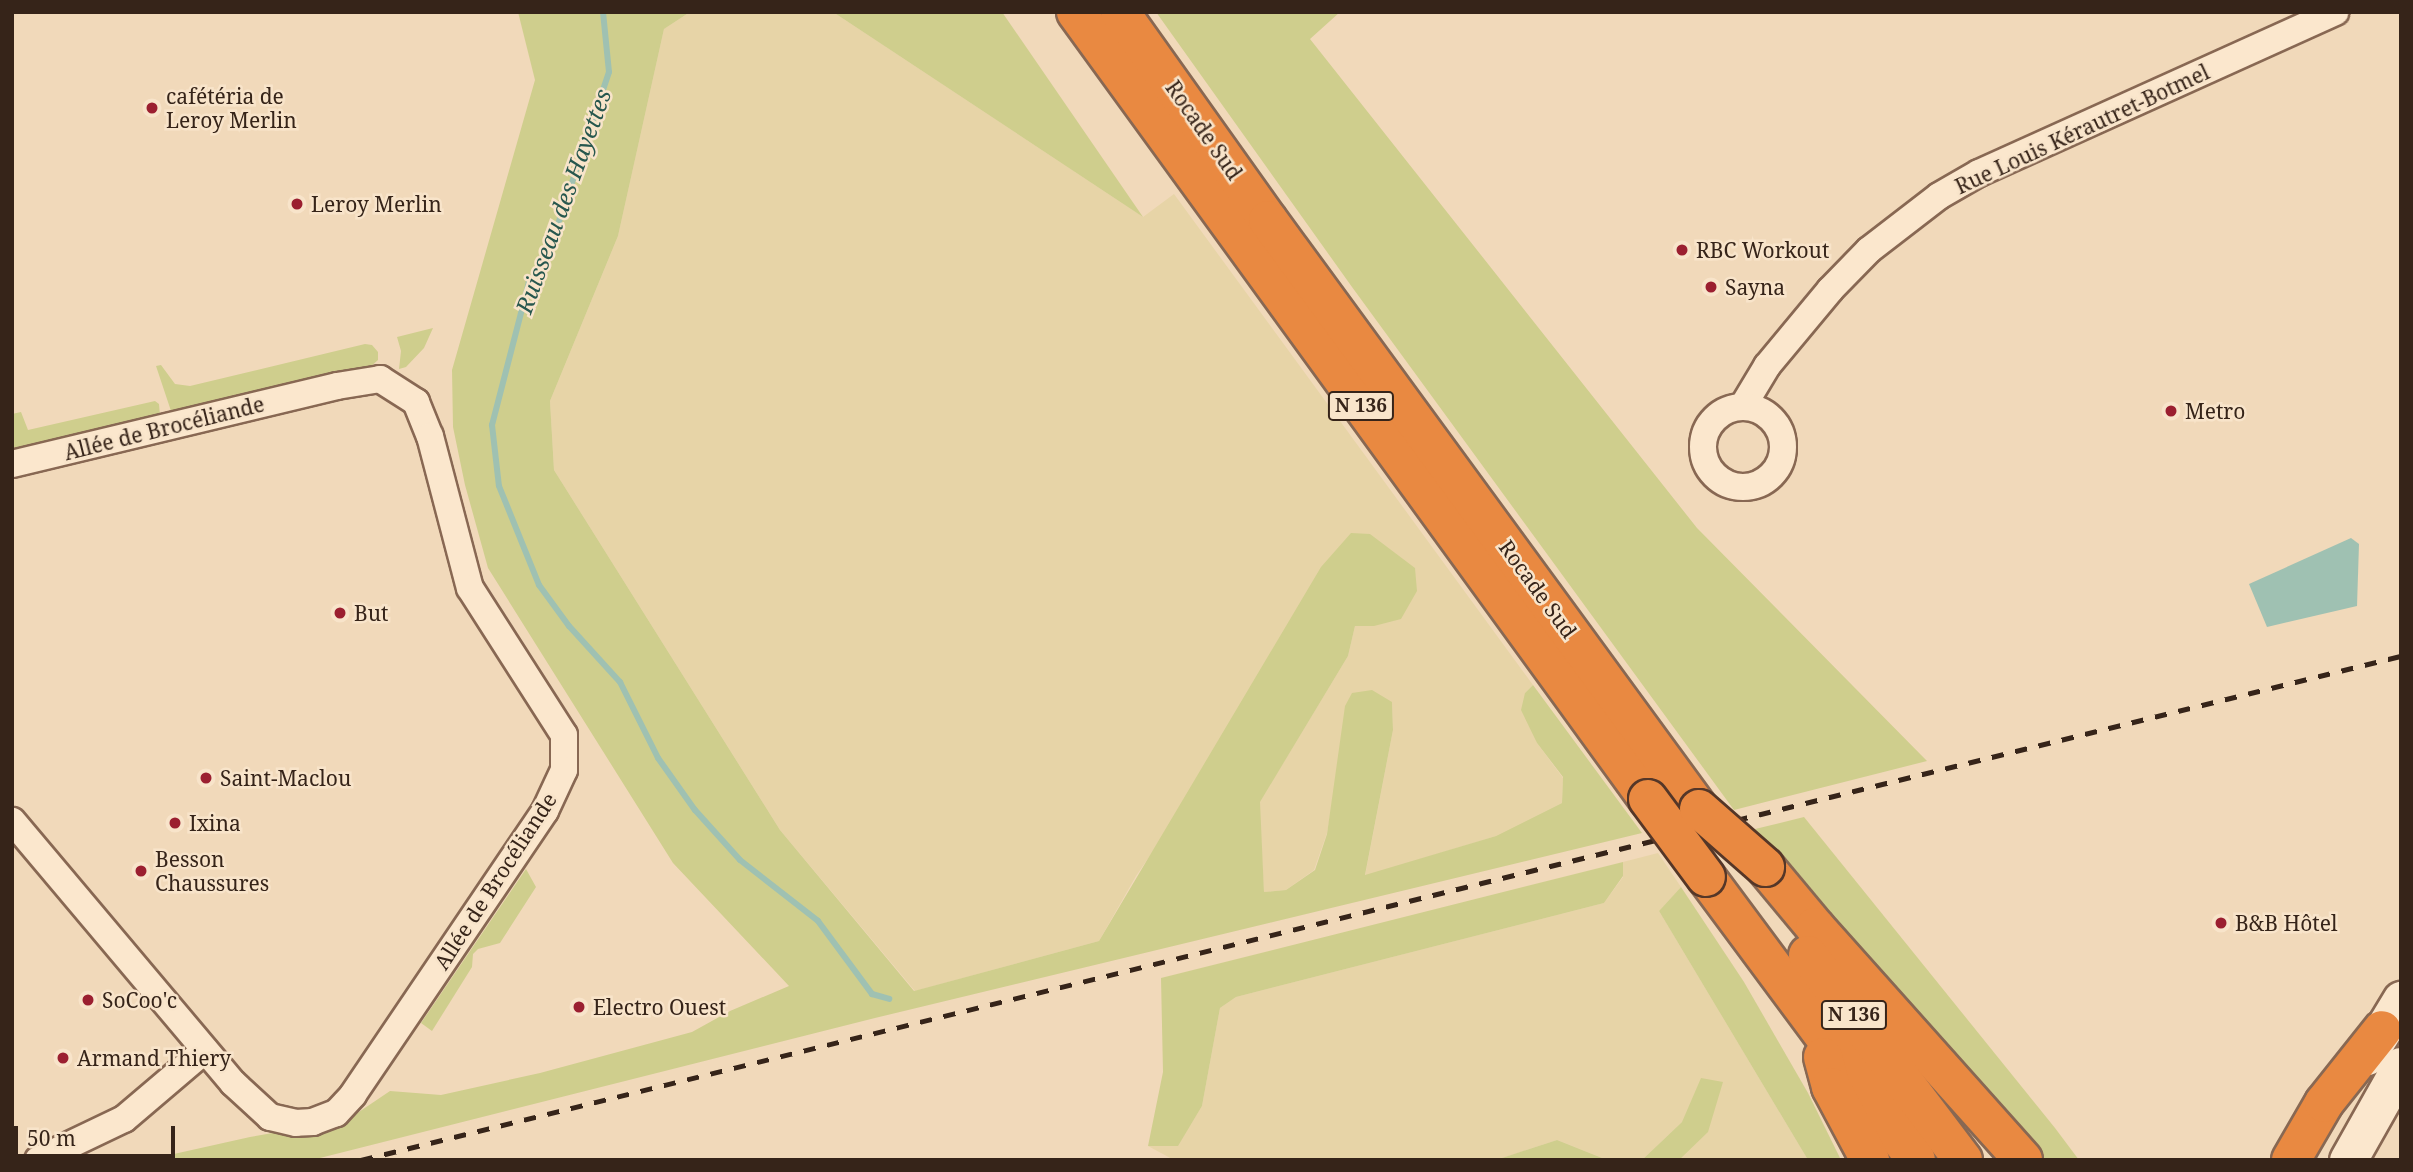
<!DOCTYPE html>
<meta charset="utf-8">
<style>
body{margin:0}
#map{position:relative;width:2413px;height:1172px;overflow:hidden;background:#f1d9ba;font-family:"Noto Serif",serif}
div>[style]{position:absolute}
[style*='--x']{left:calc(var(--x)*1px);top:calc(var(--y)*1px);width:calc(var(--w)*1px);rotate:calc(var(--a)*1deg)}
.farmland>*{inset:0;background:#e7d4a7}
.green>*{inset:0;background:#cfce8d}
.water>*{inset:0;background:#9fc1b2}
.stream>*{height:6px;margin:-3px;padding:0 3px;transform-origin:3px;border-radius:3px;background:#9fc1b2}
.roads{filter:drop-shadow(2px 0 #886853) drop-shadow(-2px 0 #886853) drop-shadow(0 2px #886853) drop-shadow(0 -2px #886853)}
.street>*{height:26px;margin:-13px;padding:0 13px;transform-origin:13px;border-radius:13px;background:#fbe7cd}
.street>.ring{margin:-13px;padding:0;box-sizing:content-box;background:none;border:26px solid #fbe7cd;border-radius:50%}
.secondary>*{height:37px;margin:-18.5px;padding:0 18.5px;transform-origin:18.5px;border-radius:18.5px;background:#fbe7cd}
.highway>*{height:38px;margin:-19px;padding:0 19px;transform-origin:19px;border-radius:19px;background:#e98941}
.rail>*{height:5px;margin-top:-2.5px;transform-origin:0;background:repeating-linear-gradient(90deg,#362419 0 12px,transparent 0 24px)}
.bridges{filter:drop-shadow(2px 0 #553728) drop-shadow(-2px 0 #553728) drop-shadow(0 2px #553728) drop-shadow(0 -2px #553728)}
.highway-bridge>*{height:38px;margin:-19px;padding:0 19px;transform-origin:19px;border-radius:19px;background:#e98941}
.dots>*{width:19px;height:19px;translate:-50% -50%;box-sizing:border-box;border:4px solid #f8e4ca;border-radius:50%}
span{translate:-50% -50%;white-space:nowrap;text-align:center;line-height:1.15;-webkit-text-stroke:5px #f8e4ca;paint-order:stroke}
.shield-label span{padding:2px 5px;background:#f8e4ca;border:2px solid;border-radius:5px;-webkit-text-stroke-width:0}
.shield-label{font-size:19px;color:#362419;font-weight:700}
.poi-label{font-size:21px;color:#362419}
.left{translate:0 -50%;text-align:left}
.street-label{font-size:21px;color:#362419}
.water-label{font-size:23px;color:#27574e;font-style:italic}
.frame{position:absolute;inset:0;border:14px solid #362419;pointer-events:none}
.scale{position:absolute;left:14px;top:1126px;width:161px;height:32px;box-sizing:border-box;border:4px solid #362419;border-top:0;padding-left:9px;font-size:21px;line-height:24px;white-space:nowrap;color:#362419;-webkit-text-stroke:5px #f8e4ca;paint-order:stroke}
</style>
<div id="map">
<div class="farmland">
<div style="clip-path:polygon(690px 12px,833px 12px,1143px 217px,1174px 194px,1533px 685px,1525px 693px,1537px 743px,1563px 778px,1562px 803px,1496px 836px,1365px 876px,1393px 730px,1392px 702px,1335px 787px,1327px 833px,1314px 870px,1286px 890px,1264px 892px,1259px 803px,1348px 656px,1355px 626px,1374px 626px,1370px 534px,1136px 876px,1099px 941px,915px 991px,780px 830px,554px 470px,550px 401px,618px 236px,664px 29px)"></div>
<div style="clip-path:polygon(1658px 853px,1681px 887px,1659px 911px,1808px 1160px,1679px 1160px,1682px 1122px,1642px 1160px,1607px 1160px,1557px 1140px,1496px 1160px,1174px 1160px,1148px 1146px,1178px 1145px,1202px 1106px,1220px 1008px,1236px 997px,1604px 903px,1623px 877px,1623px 862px)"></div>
</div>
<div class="green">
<div style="clip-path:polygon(518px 12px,690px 12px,664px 29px,618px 236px,550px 401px,554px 470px,780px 830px,914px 991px,1099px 941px,1321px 567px,1351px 533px,1370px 534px,1415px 568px,1417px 591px,1401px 619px,1374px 626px,1355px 626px,1348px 656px,1260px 802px,1264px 892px,1286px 890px,1315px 870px,1327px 834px,1345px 706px,1352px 693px,1372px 690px,1392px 702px,1393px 730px,1365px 875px,1496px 836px,1562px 803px,1563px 777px,1537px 743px,1521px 710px,1525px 693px,1533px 685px,1642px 833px,875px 1018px,312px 1160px,147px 1160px,250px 1137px,347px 1120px,390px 1091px,441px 1095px,540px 1073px,692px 1032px,730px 1011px,789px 986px,673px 863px,488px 568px,465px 485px,453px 427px,452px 370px,535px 80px)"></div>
<div style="clip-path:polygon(833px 12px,1002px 12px,1143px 217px)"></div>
<div style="clip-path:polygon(1156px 12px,1340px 12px,1310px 39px,1697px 528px,1927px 761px,1734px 810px,1352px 287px)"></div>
<div style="clip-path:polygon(433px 328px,424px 348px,406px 367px,399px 369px,401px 351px,397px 337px)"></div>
<div style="clip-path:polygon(365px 344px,372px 345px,378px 352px,378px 360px,369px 368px,172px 414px,156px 366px,161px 365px,175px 384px,190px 386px)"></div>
<div style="clip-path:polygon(155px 401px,159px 404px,160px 416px,23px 450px,12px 450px,12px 414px,21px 412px,28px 430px)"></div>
<div style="clip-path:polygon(1804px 817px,2055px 1128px,2079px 1160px,2042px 1160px,1751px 830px)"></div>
<div style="clip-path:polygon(1623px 862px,1623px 876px,1604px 903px,1236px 997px,1220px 1008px,1202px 1106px,1178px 1146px,1148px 1146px,1163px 1072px,1161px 978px)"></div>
<div style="clip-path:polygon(526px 869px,536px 887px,500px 943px,478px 949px,473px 954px,472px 967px,432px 1031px,421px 1023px)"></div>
<div style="clip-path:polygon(1681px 887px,1744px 982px,1808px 1093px,1841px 1160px,1808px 1160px,1659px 911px)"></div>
<div style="clip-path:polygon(1701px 1078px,1723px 1082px,1708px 1132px,1679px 1160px,1642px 1160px,1682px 1122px)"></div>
<div style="clip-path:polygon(1557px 1140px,1607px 1160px,1496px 1160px,1511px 1155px)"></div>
</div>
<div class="water">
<div style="clip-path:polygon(2351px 538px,2359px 544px,2357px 606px,2267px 627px,2249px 584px)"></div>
</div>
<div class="stream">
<div style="--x:603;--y:12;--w:60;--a:84.3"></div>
<div style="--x:609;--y:72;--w:198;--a:108.5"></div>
<div style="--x:546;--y:260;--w:28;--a:128"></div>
<div style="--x:529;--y:282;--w:148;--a:104.5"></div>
<div style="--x:492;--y:425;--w:61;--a:83.5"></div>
<div style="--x:499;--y:486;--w:107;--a:68"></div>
<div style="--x:539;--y:585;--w:51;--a:53.8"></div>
<div style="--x:569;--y:626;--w:76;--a:47.7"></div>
<div style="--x:620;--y:682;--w:85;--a:63.4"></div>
<div style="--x:658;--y:758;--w:64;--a:54.6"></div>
<div style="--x:695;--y:810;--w:67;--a:48"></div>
<div style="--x:740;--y:860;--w:99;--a:38"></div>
<div style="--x:818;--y:921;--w:91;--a:53.5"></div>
<div style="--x:872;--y:994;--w:18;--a:16"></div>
</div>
<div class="roads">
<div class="street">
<div style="--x:1743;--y:406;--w:47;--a:-59"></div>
<div style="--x:1767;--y:366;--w:99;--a:-50.3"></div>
<div style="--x:1830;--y:290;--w:56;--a:-45.7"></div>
<div style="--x:1869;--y:250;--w:88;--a:-37.6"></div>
<div style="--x:1939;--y:196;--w:46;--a:-29.9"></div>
<div style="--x:1979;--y:173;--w:391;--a:-24.3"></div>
<div class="ring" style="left:1703px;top:407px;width:54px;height:54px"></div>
<div style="--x:12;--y:464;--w:334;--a:-13.5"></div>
<div style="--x:337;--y:386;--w:44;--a:-9.2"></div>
<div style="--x:380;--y:379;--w:43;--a:32.6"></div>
<div style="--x:416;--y:402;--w:37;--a:68"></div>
<div style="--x:430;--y:436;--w:157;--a:75.3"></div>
<div style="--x:470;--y:588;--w:174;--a:57.4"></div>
<div style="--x:564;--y:735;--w:35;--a:90"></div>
<div style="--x:564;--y:770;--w:45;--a:114.9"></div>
<div style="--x:545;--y:811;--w:343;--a:124.1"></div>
<div style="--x:353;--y:1095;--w:25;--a:133"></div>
<div style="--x:336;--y:1113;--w:25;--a:159"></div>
<div style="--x:313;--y:1122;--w:17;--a:177"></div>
<div style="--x:296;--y:1123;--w:27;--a:-167"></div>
<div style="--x:270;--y:1117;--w:50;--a:-137.4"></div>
<div style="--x:233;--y:1083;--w:343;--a:-130.1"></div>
<div style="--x:38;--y:1160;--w:95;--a:-25.5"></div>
<div style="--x:124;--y:1119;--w:106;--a:-40.4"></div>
</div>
<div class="secondary">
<div style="--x:2367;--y:1056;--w:66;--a:-58.7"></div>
<div style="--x:2348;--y:1160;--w:108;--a:-60.6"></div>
</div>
<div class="highway">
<div style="--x:1076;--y:12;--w:973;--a:53.99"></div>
<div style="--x:1120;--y:12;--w:255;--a:54.6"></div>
<div style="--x:1268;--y:220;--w:730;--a:53.81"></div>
<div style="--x:1765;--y:867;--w:78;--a:50.2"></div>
<div style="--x:1815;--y:927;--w:312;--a:48.2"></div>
<div style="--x:1706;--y:877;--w:352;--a:53.4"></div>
<div style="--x:1808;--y:955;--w:257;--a:52.9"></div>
<div style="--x:1823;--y:1057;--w:31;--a:75"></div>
<div style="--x:1831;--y:1087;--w:83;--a:61.9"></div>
<div style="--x:2291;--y:1160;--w:66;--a:-59.9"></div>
<div style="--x:2324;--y:1103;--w:93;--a:-51.5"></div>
</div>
</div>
<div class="rail">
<div style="--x:361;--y:1160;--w:2101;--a:-13.88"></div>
</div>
<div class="bridges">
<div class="highway-bridge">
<div style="--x:1648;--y:799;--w:97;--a:53.4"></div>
<div style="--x:1699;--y:809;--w:88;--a:41.3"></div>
</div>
</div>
<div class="dots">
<div style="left:152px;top:108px;background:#9b1f30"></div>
<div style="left:297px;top:204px;background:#9b1f30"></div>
<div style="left:1682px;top:250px;background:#9b1f30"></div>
<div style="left:1711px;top:287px;background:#9b1f30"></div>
<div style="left:2171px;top:411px;background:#9b1f30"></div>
<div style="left:340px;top:613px;background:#9b1f30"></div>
<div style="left:206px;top:778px;background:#9b1f30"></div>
<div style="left:175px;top:823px;background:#9b1f30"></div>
<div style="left:141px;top:871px;background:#9b1f30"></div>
<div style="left:2221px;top:923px;background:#9b1f30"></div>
<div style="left:88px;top:1000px;background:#9b1f30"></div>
<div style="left:579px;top:1007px;background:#9b1f30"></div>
<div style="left:63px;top:1058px;background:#9b1f30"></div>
</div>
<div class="shield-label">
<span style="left:1361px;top:406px">N 136</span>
<span style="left:1854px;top:1015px">N 136</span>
</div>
<div class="poi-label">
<span class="left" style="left:166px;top:108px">cafétéria de<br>Leroy Merlin</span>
<span class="left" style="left:311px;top:204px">Leroy Merlin</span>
<span class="left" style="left:1696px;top:250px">RBC Workout</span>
<span class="left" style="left:1725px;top:287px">Sayna</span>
<span class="left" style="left:2185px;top:411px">Metro</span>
<span class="left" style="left:354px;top:613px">But</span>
<span class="left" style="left:220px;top:778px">Saint-Maclou</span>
<span class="left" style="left:189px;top:823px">Ixina</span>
<span class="left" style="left:155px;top:871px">Besson<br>Chaussures</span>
<span class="left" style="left:2235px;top:923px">B&amp;B Hôtel</span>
<span class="left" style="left:102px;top:1000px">SoCoo'c</span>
<span class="left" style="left:593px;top:1007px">Electro Ouest</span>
<span class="left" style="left:77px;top:1058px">Armand Thiery</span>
</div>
<div class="street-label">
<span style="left:2082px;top:129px;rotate:-25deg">Rue Louis Kérautret-Botmel</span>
<span style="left:1204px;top:130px;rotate:55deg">Rocade Sud</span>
<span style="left:164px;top:428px;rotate:-14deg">Allée de Brocéliande</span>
<span style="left:1538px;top:589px;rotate:54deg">Rocade Sud</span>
<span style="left:495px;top:881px;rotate:-57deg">Allée de Brocéliande</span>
</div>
<div class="water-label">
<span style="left:563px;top:201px;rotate:-70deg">Ruisseau des Hayettes</span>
</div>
<div class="frame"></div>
<div class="scale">50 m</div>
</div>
